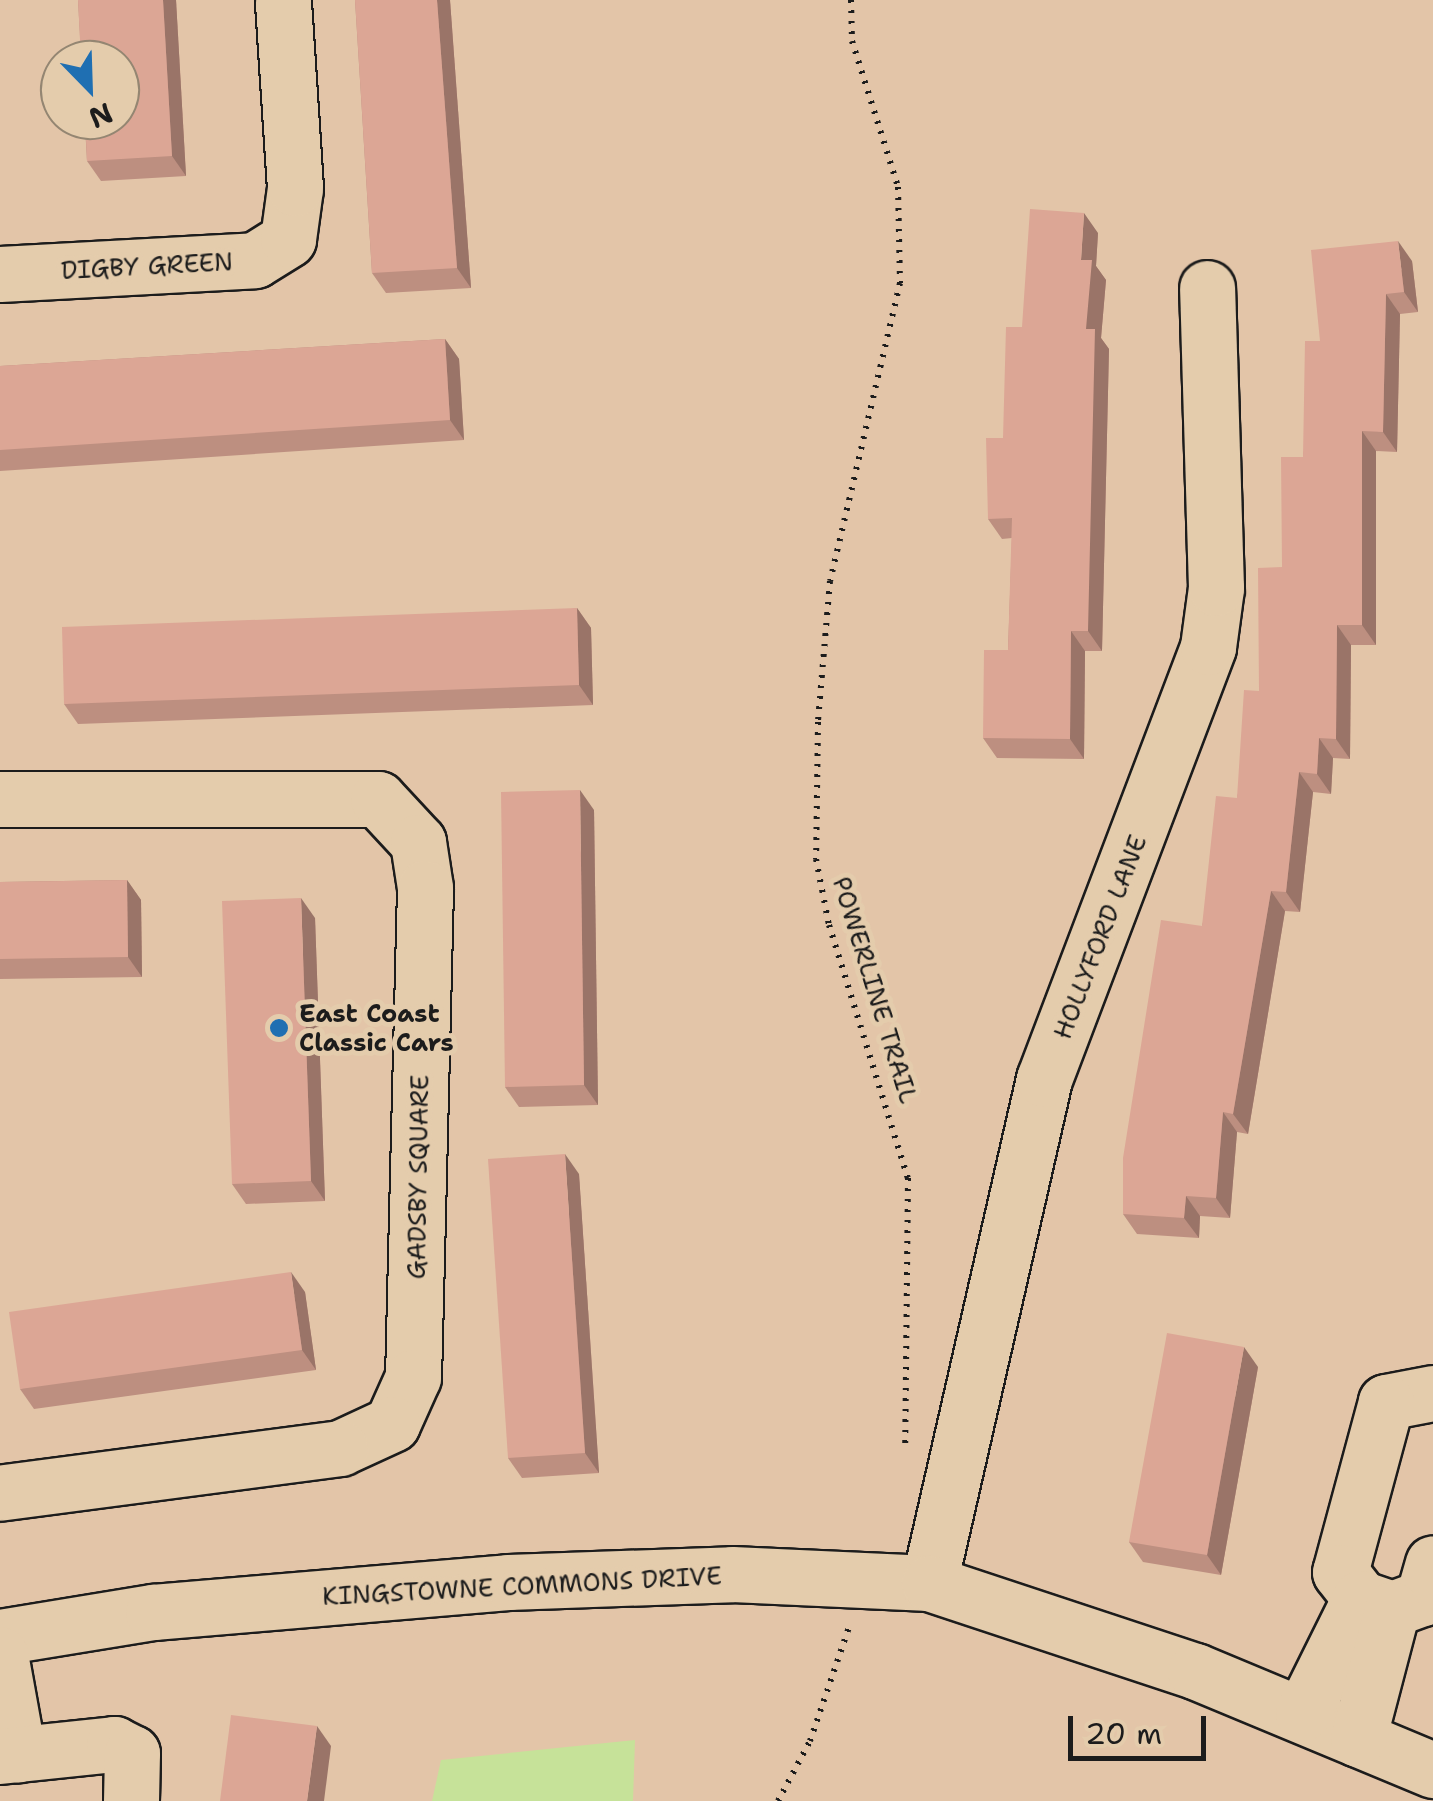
<!DOCTYPE html>
<style>
body{margin:0}
#map{position:relative;width:1433px;height:1801px;overflow:hidden;background:#e3c5a8;font-family:"Shantell Sans",sans-serif}
div>[style]{position:absolute}
[style*='--x']{left:calc(var(--x)*1px);top:calc(var(--y)*1px);width:calc(var(--w)*1px);rotate:calc(var(--a)*1deg)}
.green>*{inset:0;background:#c6e299}
.path>*{height:6px;margin-top:-3px;transform-origin:0;background:repeating-linear-gradient(90deg,#1c1c1c 0 2.5px,transparent 0 10.5px)}
.roads{filter:drop-shadow(2px 0 #1c1c1c) drop-shadow(-2px 0 #1c1c1c) drop-shadow(0 2px #1c1c1c) drop-shadow(0 -2px #1c1c1c)}
.minor>*{height:55px;margin:-27.5px;padding:0 27.5px;transform-origin:27.5px;border-radius:27.5px;background:#e4ccac}
.wall>*{inset:0;background:#bd8f80}
.shaded-wall>*{inset:0;background:#9a7468}
.building>*{inset:0;background:#dca695}
.dots>*{width:28px;height:28px;translate:-50% -50%;box-sizing:border-box;border:5px solid #e4ccac;border-radius:50%}
span{translate:-50% -50%;white-space:nowrap;text-align:center;line-height:1.15;-webkit-text-stroke:10px #e4ccac;paint-order:stroke}
.street-label{font-size:25px;color:#1c1c1c}
.poi-label{font-size:25px;color:#1c1c1c;font-weight:700}
.left{translate:0 -50%;text-align:left}
.north{position:absolute;left:40px;top:40px;width:100px;height:100px;box-sizing:border-box;background:#e4ccac;border:2px solid #948672;border-radius:50%;rotate:157deg;font-size:28px;font-weight:700;line-height:40px;text-align:center;color:#1c1c1c}
.north::after{content:'';display:block;margin:auto;width:35px;height:45px;background:#1f6fb2;clip-path:polygon(50% 0,100% 100%,50% 72%,0 100%)}
.scale{position:absolute;left:1068px;top:1716px;width:138px;height:45px;box-sizing:border-box;border:5px solid #1c1c1c;border-top:0;padding-left:12px;font-size:30px;line-height:35px;white-space:nowrap;color:#1c1c1c;-webkit-text-stroke:8px #e4ccac;paint-order:stroke}
</style>
<div id="map">
<div class="green">
<div style="clip-path:polygon(635px 1740px,633px 1801px,432px 1801px,441px 1760px)"></div>
</div>
<div class="path">
<div style="--x:851;--y:0;--w:41;--a:88.6"></div>
<div style="--x:852;--y:41;--w:153;--a:72.5"></div>
<div style="--x:898;--y:187;--w:96;--a:88.8"></div>
<div style="--x:900;--y:283;--w:306;--a:103.2"></div>
<div style="--x:830;--y:581;--w:142;--a:94.9"></div>
<div style="--x:818;--y:722;--w:137;--a:90.8"></div>
<div style="--x:816;--y:859;--w:67;--a:78.9"></div>
<div style="--x:829;--y:925;--w:265;--a:72.7"></div>
<div style="--x:908;--y:1178;--w:267;--a:90.6"></div>
<div style="--x:778;--y:1801;--w:68;--a:-61.9"></div>
<div style="--x:810;--y:1741;--w:120;--a:-71.1"></div>
</div>
<div class="roads">
<div class="minor">
<div style="--x:0;--y:274;--w:255;--a:-3.1"></div>
<div style="--x:255;--y:260;--w:39;--a:-32"></div>
<div style="--x:288;--y:239;--w:51;--a:-82.2"></div>
<div style="--x:295;--y:188;--w:188;--a:-93.7"></div>
<div style="--x:0;--y:799;--w:378;--a:0"></div>
<div style="--x:378;--y:799;--w:59;--a:47.1"></div>
<div style="--x:418;--y:842;--w:47;--a:81.3"></div>
<div style="--x:425;--y:888;--w:489;--a:91.4"></div>
<div style="--x:413;--y:1377;--w:51;--a:114.1"></div>
<div style="--x:392;--y:1424;--w:57;--a:155.2"></div>
<div style="--x:340;--y:1448;--w:343;--a:172.5"></div>
<div style="--x:1433;--y:1393;--w:48;--a:169.2"></div>
<div style="--x:1386;--y:1402;--w:176;--a:105.1"></div>
<div style="--x:1340;--y:1572;--w:33;--a:52"></div>
<div style="--x:1360;--y:1598;--w:34;--a:19"></div>
<div style="--x:1392;--y:1609;--w:33;--a:-20"></div>
<div style="--x:1423;--y:1598;--w:36;--a:-74"></div>
<div style="--x:929;--y:1583;--w:517;--a:-77.15"></div>
<div style="--x:1044;--y:1079;--w:462;--a:-69.2"></div>
<div style="--x:1208;--y:647;--w:60;--a:-82.3"></div>
<div style="--x:1216;--y:588;--w:300;--a:-91.7"></div>
<div style="--x:0;--y:1637;--w:155;--a:-9.3"></div>
<div style="--x:153;--y:1612;--w:356;--a:-4.8"></div>
<div style="--x:508;--y:1582;--w:224;--a:-2"></div>
<div style="--x:732;--y:1574;--w:197;--a:2.6"></div>
<div style="--x:929;--y:1583;--w:280;--a:18.3"></div>
<div style="--x:1195;--y:1671;--w:258;--a:22.6"></div>
<div style="--x:0;--y:1654;--w:102;--a:79.8"></div>
<div style="--x:1303;--y:1713;--w:128;--a:-63.6"></div>
<div style="--x:1358;--y:1739;--w:134;--a:-75.3"></div>
<div style="--x:0;--y:1756;--w:115;--a:-6"></div>
<div style="--x:114;--y:1744;--w:20;--a:27"></div>
<div style="--x:132;--y:1753;--w:48;--a:91.2"></div>
</div>
</div>
<div class="wall">
<div style="clip-path:polygon(78px 0,176px 0,186px 176px,101px 181px,87px 161px)"></div>
<div style="clip-path:polygon(355px 0,450px 0,471px 288px,386px 293px,372px 273px)"></div>
<div style="clip-path:polygon(1098px 233px,1096px 266px,1106px 280px,1101px 338px,1109px 349px,1102px 651px,1085px 651px,1084px 759px,997px 758px,983px 738px,1008px 650px,1012px 538px,1002px 539px,988px 519px,1003px 438px)"></div>
<div style="clip-path:polygon(1412px 261px,1418px 312px,1400px 314px,1397px 452px,1376px 451px,1376px 645px,1351px 645px,1350px 759px,1333px 758px,1331px 794px,1313px 792px,1300px 912px,1285px 911px,1248px 1134px,1237px 1132px,1230px 1218px,1200px 1216px,1199px 1238px,1137px 1234px,1123px 1214px,1237px 798px,1259px 691px,1303px 457px,1320px 341px)"></div>
<div style="clip-path:polygon(445px 339px,459px 359px,464px 440px,0 471px,0 366px)"></div>
<div style="clip-path:polygon(577px 608px,591px 628px,593px 705px,78px 724px,64px 704px)"></div>
<div style="clip-path:polygon(594px 810px,598px 1105px,519px 1107px,505px 1087px)"></div>
<div style="clip-path:polygon(127px 880px,141px 900px,142px 977px,0 979px,0 882px)"></div>
<div style="clip-path:polygon(315px 918px,325px 1201px,246px 1204px,232px 1184px)"></div>
<div style="clip-path:polygon(579px 1174px,599px 1473px,522px 1478px,508px 1458px)"></div>
<div style="clip-path:polygon(305px 1292px,316px 1370px,34px 1409px,20px 1389px)"></div>
<div style="clip-path:polygon(1258px 1367px,1221px 1575px,1143px 1562px,1129px 1542px)"></div>
</div>
<div class="shaded-wall">
<div style="clip-path:polygon(163px 0,176px 0,186px 176px,172px 156px)"></div>
<div style="clip-path:polygon(437px 0,450px 0,471px 288px,457px 268px)"></div>
<div style="clip-path:polygon(1084px 213px,1098px 233px,1096px 266px,1106px 280px,1101px 338px,1109px 349px,1102px 651px,1088px 631px,1086px 329px,1081px 260px)"></div>
<div style="clip-path:polygon(1398px 241px,1412px 261px,1418px 312px,1404px 292px)"></div>
<div style="clip-path:polygon(1386px 294px,1400px 314px,1397px 452px,1383px 432px)"></div>
<div style="clip-path:polygon(445px 339px,459px 359px,464px 440px,450px 420px)"></div>
<div style="clip-path:polygon(1362px 431px,1376px 451px,1376px 645px,1362px 625px)"></div>
<div style="clip-path:polygon(577px 608px,591px 628px,593px 705px,579px 685px)"></div>
<div style="clip-path:polygon(1337px 625px,1351px 645px,1350px 759px,1336px 739px)"></div>
<div style="clip-path:polygon(1071px 631px,1085px 651px,1084px 759px,1070px 739px)"></div>
<div style="clip-path:polygon(1319px 738px,1333px 758px,1331px 794px,1317px 774px)"></div>
<div style="clip-path:polygon(1299px 772px,1313px 792px,1300px 912px,1286px 892px)"></div>
<div style="clip-path:polygon(580px 790px,594px 810px,598px 1105px,584px 1085px)"></div>
<div style="clip-path:polygon(127px 880px,141px 900px,142px 977px,128px 957px)"></div>
<div style="clip-path:polygon(1271px 891px,1285px 911px,1248px 1134px,1233px 1114px)"></div>
<div style="clip-path:polygon(301px 898px,315px 918px,325px 1201px,311px 1181px)"></div>
<div style="clip-path:polygon(1223px 1112px,1237px 1132px,1230px 1218px,1216px 1198px)"></div>
<div style="clip-path:polygon(565px 1154px,579px 1174px,599px 1473px,585px 1453px)"></div>
<div style="clip-path:polygon(1186px 1196px,1200px 1216px,1199px 1238px,1184px 1218px)"></div>
<div style="clip-path:polygon(291px 1272px,305px 1292px,316px 1370px,302px 1350px)"></div>
<div style="clip-path:polygon(1244px 1347px,1258px 1367px,1221px 1575px,1207px 1555px)"></div>
<div style="clip-path:polygon(317px 1726px,331px 1746px,324px 1801px,307px 1801px)"></div>
</div>
<div class="building">
<div style="clip-path:polygon(78px 0,163px 0,172px 156px,87px 161px,85px 120px,120px 120px,120px 60px,81px 60px)"></div>
<div style="clip-path:polygon(355px 0,437px 0,457px 268px,372px 273px)"></div>
<div style="clip-path:polygon(1030px 209px,1084px 213px,1081px 260px,1092px 260px,1086px 329px,1095px 329px,1088px 631px,1071px 631px,1070px 739px,983px 738px,984px 650px,1008px 650px,1012px 518px,988px 519px,986px 438px,1003px 438px,1006px 327px,1022px 327px)"></div>
<div style="clip-path:polygon(1398px 241px,1404px 292px,1386px 294px,1383px 432px,1362px 431px,1362px 625px,1337px 625px,1336px 739px,1319px 738px,1317px 774px,1299px 772px,1286px 892px,1271px 891px,1233px 1114px,1223px 1112px,1216px 1198px,1186px 1196px,1184px 1218px,1123px 1214px,1123px 1158px,1161px 920px,1202px 926px,1216px 796px,1237px 798px,1244px 690px,1259px 691px,1258px 568px,1282px 567px,1281px 457px,1303px 457px,1305px 341px,1320px 341px,1311px 250px)"></div>
<div style="clip-path:polygon(445px 339px,450px 420px,0 450px,0 366px)"></div>
<div style="clip-path:polygon(577px 608px,579px 685px,64px 704px,62px 627px)"></div>
<div style="clip-path:polygon(580px 790px,584px 1085px,505px 1087px,501px 792px)"></div>
<div style="clip-path:polygon(127px 880px,128px 957px,0 959px,0 882px)"></div>
<div style="clip-path:polygon(301px 898px,311px 1181px,232px 1184px,222px 901px)"></div>
<div style="clip-path:polygon(565px 1154px,585px 1453px,508px 1458px,488px 1159px)"></div>
<div style="clip-path:polygon(291px 1272px,302px 1350px,20px 1389px,9px 1312px)"></div>
<div style="clip-path:polygon(1167px 1333px,1244px 1347px,1207px 1555px,1129px 1542px)"></div>
<div style="clip-path:polygon(231px 1715px,317px 1726px,307px 1801px,220px 1801px)"></div>
</div>
<div class="dots">
<div style="left:279px;top:1028px;background:#1f6fb2"></div>
</div>
<div class="street-label">
<span style="left:147px;top:266px;rotate:-3deg">DIGBY GREEN</span>
<span style="left:1100px;top:937px;rotate:-69deg">HOLLYFORD LANE</span>
<span style="left:875px;top:990px;rotate:73deg">POWERLINE TRAIL</span>
<span style="left:418px;top:1177px;rotate:-89deg">GADSBY SQUARE</span>
<span style="left:522px;top:1586px;rotate:-3deg">KINGSTOWNE COMMONS DRIVE</span>
</div>
<div class="poi-label">
<span class="left" style="left:299px;top:1028px">East Coast<br>Classic Cars</span>
</div>
<div class="north">N</div>
<div class="scale">20 m</div>
</div>
